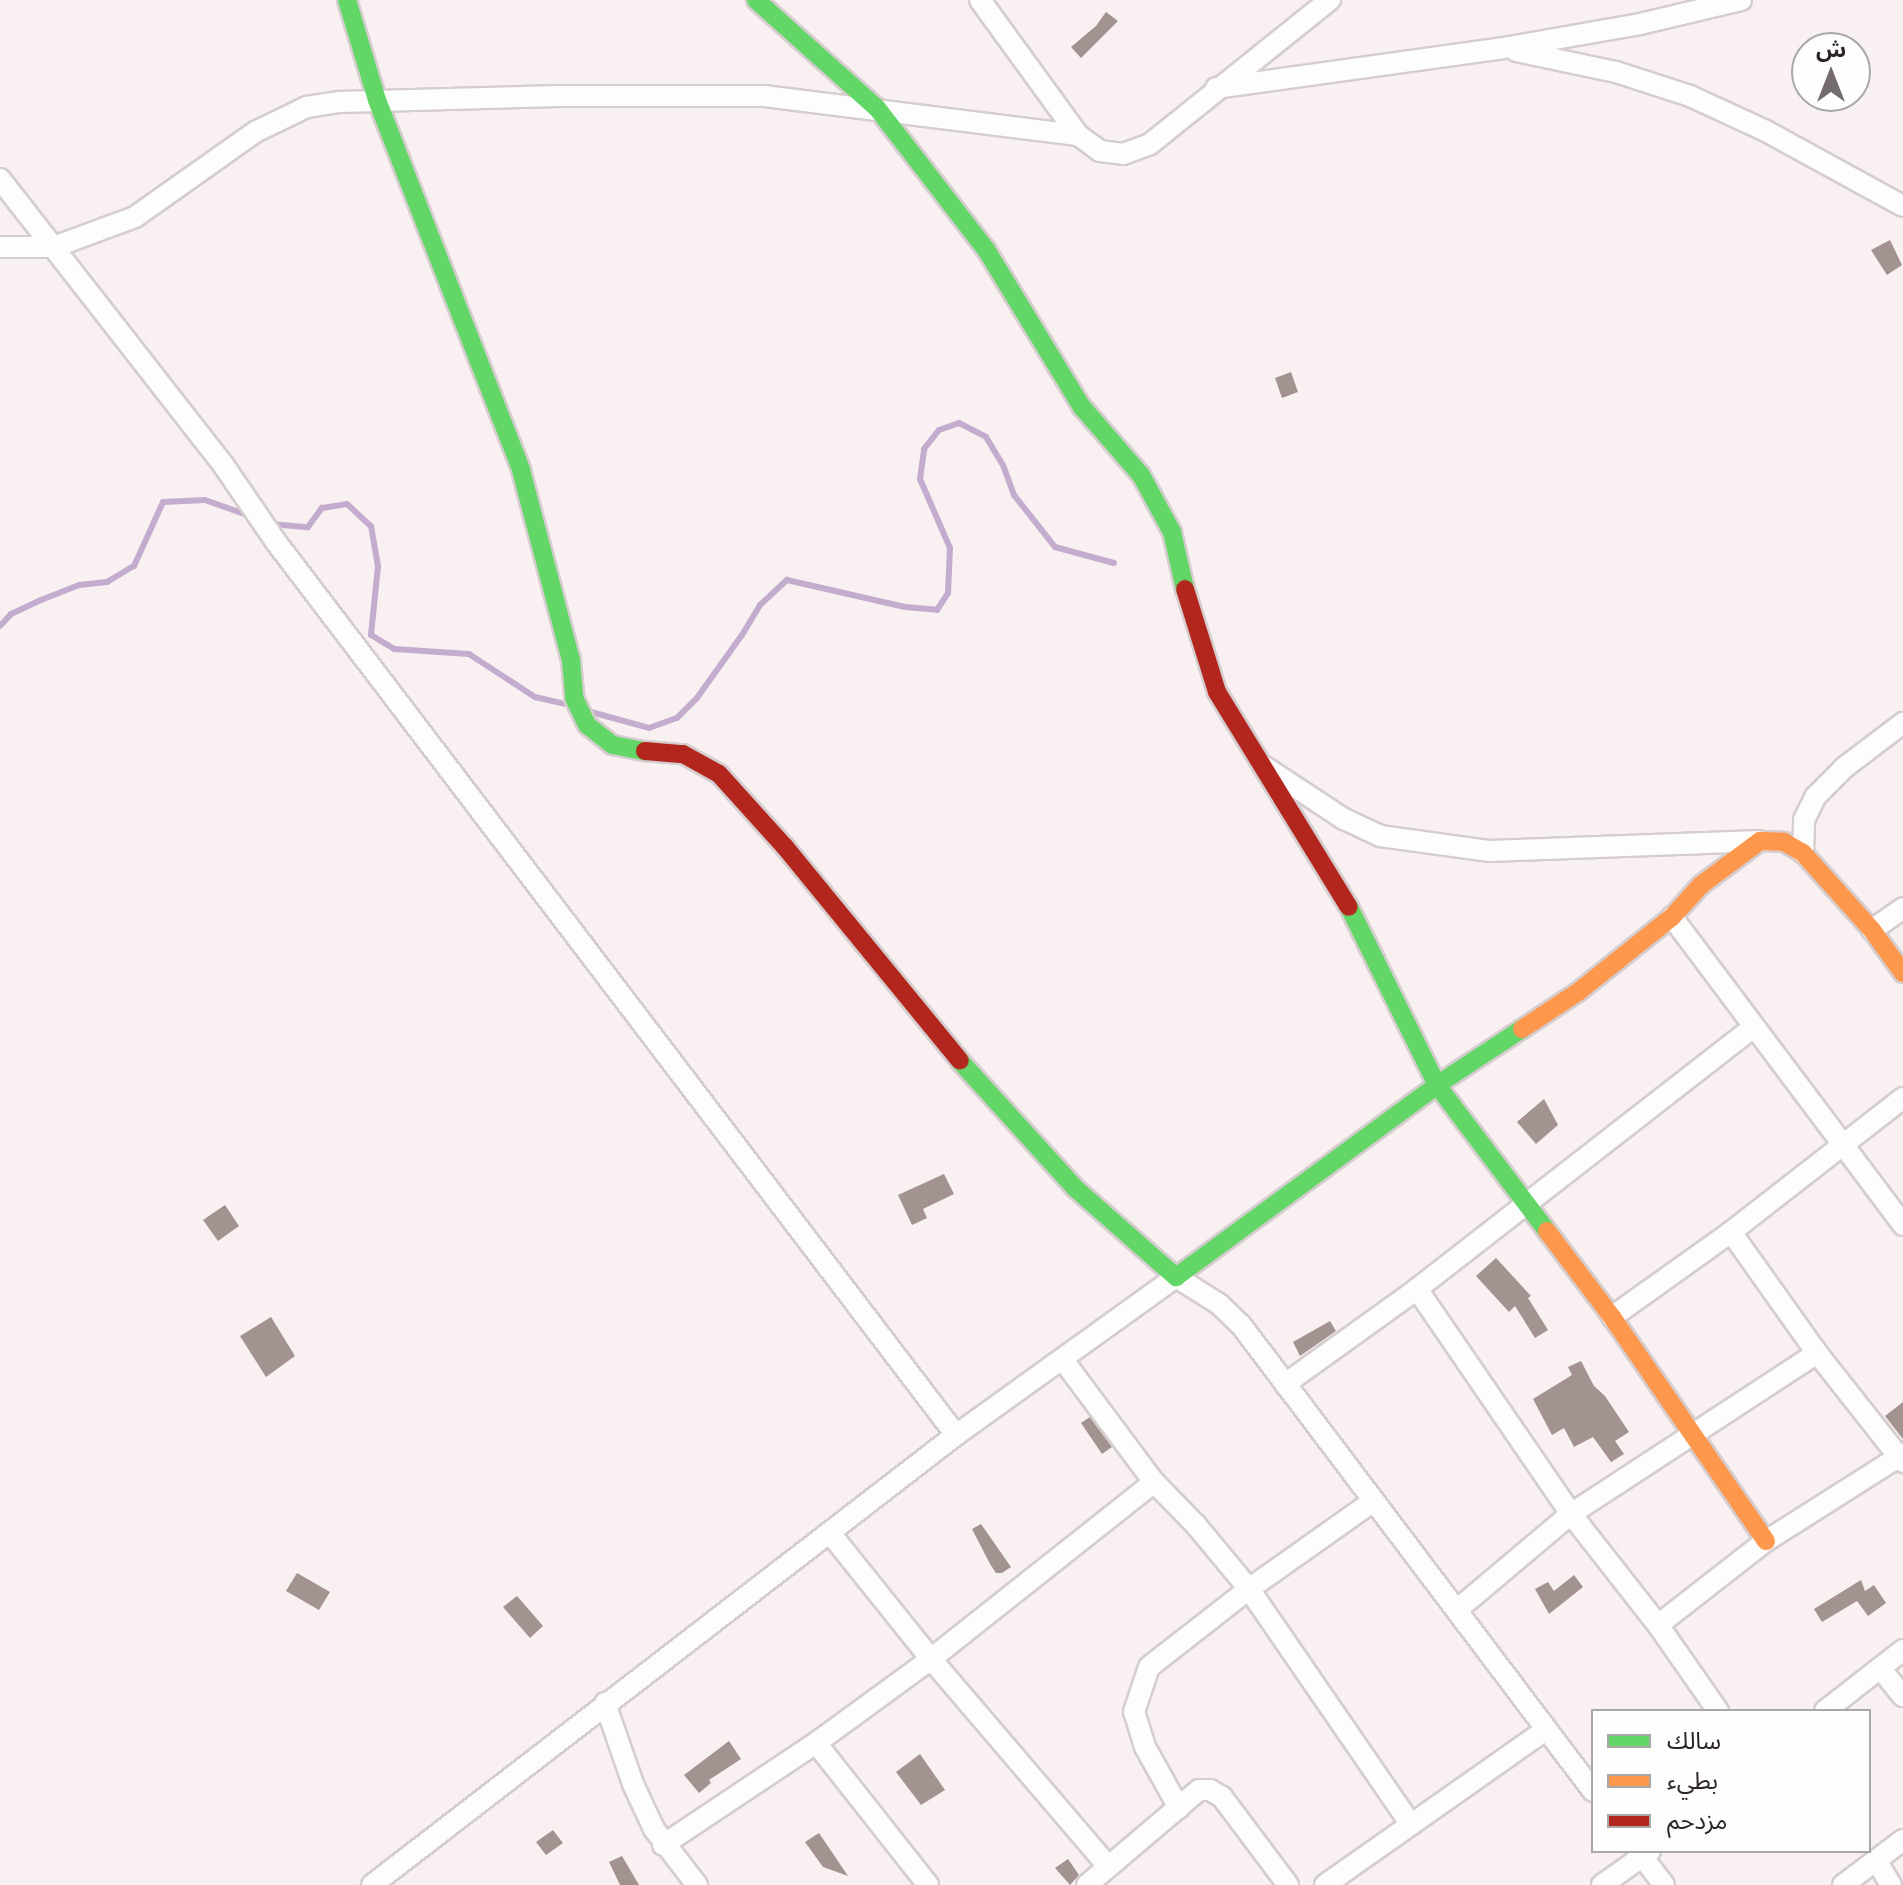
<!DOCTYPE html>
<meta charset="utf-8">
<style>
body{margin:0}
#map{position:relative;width:1903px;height:1885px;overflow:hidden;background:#f9f0f1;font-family:Arial,"Noto Sans Arabic",sans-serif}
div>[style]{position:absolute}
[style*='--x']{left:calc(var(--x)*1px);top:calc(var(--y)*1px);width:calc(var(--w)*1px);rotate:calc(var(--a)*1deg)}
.stream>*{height:6px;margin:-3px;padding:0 3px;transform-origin:3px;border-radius:3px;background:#c4accf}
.building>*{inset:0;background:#a29391}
.roads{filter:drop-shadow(2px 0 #d5cdce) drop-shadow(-2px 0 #d5cdce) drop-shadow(0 2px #d5cdce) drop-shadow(0 -2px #d5cdce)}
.street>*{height:20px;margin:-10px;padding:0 10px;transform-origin:10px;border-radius:10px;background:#fefdfd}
.fast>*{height:18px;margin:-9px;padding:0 9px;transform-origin:9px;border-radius:9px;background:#63d668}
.slow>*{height:18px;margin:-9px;padding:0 9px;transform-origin:9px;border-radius:9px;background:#ff974d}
.jam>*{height:18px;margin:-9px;padding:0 9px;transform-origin:9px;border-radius:9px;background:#b3261e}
span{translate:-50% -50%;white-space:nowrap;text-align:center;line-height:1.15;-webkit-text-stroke:8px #fefefe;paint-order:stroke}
.legend{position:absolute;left:1591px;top:1709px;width:280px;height:144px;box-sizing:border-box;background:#fefefe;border:2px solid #aaa7a7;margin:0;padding:10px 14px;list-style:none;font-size:24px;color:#2c2425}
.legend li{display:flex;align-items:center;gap:16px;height:40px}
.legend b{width:40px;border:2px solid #aaa7a7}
.north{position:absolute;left:1791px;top:32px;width:80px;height:80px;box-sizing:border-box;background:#fefefe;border:2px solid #aaa7a7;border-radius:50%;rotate:0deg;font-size:22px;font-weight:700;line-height:32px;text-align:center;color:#2c2425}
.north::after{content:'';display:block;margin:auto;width:28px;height:36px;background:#746b6c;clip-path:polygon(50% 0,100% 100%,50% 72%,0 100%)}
</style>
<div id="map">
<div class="stream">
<div style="--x:271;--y:524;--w:37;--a:5"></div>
<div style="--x:308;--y:527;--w:24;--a:-54"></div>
<div style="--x:322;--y:508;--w:25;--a:-9"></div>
<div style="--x:347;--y:504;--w:33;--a:43"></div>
<div style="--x:371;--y:526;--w:41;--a:80.1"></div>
<div style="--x:378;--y:566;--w:69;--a:95.8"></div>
<div style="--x:371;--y:635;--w:27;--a:31"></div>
<div style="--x:394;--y:649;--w:75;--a:3.8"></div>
<div style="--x:469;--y:654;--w:79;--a:33.1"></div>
<div style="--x:535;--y:697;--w:35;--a:13"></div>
<div style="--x:0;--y:626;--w:16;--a:-47"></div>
<div style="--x:11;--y:614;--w:33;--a:-25"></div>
<div style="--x:41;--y:600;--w:41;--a:-21.5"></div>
<div style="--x:79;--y:585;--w:28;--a:-6"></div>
<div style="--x:107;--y:582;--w:31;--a:-31"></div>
<div style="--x:134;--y:566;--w:70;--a:-65.6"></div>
<div style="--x:163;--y:502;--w:42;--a:-2.7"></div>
<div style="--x:205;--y:500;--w:51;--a:19.5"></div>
<div style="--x:591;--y:712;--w:60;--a:15.4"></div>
<div style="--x:649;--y:728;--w:30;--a:-20"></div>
<div style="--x:677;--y:718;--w:28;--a:-45"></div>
<div style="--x:697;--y:698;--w:77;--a:-54.5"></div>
<div style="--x:742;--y:635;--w:35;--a:-59"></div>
<div style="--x:760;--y:605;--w:37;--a:-43"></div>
<div style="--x:787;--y:580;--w:121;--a:12.9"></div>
<div style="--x:905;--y:607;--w:32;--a:5"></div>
<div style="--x:937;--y:610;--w:20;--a:-57"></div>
<div style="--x:948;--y:593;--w:45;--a:-87.5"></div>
<div style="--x:950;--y:548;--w:75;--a:-113.5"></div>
<div style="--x:920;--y:479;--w:30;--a:-82"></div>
<div style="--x:924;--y:449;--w:24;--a:-52"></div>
<div style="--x:939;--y:430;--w:21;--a:-19"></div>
<div style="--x:959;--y:423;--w:30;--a:27"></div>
<div style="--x:986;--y:437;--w:33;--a:59"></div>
<div style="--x:1003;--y:465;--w:32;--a:70"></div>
<div style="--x:1014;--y:495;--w:66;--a:51.7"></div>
<div style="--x:1055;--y:547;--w:61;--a:15.2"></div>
</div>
<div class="building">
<div style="clip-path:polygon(1106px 12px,1118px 21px,1081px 58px,1071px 47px,1096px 26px)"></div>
<div style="clip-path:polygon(1890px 240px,1902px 265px,1887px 275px,1871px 250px)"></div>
<div style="clip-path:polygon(1291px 372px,1298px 392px,1282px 398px,1275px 378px)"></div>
<div style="clip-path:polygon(1544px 1099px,1558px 1125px,1536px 1144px,1517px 1122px)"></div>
<div style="clip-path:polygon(944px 1174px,954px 1194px,923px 1209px,927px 1218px,912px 1225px,898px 1195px)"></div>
<div style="clip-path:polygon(225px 1205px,239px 1226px,218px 1241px,203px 1220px)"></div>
<div style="clip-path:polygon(1496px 1258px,1531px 1296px,1528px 1298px,1548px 1330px,1535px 1338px,1515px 1306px,1509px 1312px,1476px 1276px)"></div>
<div style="clip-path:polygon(271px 1317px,295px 1356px,266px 1377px,240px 1336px)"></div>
<div style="clip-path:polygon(1330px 1321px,1336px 1331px,1300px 1356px,1293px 1342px)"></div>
<div style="clip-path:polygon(1581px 1361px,1594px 1386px,1605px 1396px,1629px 1432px,1615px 1441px,1624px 1454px,1611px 1462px,1593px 1437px,1574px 1447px,1564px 1428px,1552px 1435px,1533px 1399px,1572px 1375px,1568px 1367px)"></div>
<div style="clip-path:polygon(1903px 1402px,1903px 1439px,1885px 1416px)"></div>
<div style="clip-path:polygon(1090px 1417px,1112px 1447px,1102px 1454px,1081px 1423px)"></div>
<div style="clip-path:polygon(981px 1524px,1011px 1567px,1002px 1573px,996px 1573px,990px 1564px,972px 1529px)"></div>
<div style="clip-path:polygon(297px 1573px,330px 1592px,319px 1610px,286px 1591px)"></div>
<div style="clip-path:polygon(1574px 1575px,1583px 1587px,1549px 1614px,1535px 1589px,1548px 1582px,1554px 1591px)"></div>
<div style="clip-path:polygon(1861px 1580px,1865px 1591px,1874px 1585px,1886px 1603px,1868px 1616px,1857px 1601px,1822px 1622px,1814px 1609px)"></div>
<div style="clip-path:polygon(517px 1596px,543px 1626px,530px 1638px,503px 1607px)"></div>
<div style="clip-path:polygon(729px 1741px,741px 1759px,709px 1780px,711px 1783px,699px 1793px,684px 1775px)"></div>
<div style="clip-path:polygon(920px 1754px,945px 1790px,921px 1805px,896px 1772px)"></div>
<div style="clip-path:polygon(553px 1830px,563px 1843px,546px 1855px,536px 1842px)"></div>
<div style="clip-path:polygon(819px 1833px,848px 1876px,823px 1867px,805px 1842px)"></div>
<div style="clip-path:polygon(622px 1856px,639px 1885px,620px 1885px,609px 1862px)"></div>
<div style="clip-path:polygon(1068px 1859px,1079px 1875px,1070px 1885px,1055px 1868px)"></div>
</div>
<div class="roads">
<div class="street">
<div style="--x:980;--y:0;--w:167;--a:54"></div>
<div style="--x:1078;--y:135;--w:27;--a:36"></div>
<div style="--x:1100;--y:151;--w:23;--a:7"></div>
<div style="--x:1123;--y:154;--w:29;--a:-20"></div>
<div style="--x:1150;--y:144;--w:231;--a:-38.7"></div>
<div style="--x:1516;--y:51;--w:102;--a:11.9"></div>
<div style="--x:1616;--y:72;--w:78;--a:18"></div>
<div style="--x:1690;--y:96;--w:84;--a:24.7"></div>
<div style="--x:1766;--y:131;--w:156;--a:28.7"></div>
<div style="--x:1216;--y:88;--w:290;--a:-7.9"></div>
<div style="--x:1503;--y:48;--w:139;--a:-9.9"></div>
<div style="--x:1640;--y:24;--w:104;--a:-13.4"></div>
<div style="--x:0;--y:179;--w:364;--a:52"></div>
<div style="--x:224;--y:466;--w:92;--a:55.6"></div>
<div style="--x:276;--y:542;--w:1122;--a:52.71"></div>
<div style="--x:0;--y:247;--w:54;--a:0"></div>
<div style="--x:54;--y:247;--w:86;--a:-20.3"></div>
<div style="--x:135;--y:217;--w:147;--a:-35.3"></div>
<div style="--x:255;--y:132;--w:58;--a:-25.7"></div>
<div style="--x:307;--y:107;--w:33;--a:-9"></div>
<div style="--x:340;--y:102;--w:218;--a:-1.6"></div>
<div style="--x:558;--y:96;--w:206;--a:0"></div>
<div style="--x:764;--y:96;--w:316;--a:7.1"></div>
<div style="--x:1265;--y:767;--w:95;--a:33.4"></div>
<div style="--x:1344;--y:819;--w:40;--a:25"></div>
<div style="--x:1380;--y:836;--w:111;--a:7.8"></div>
<div style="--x:1490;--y:851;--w:270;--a:-2.1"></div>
<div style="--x:1803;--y:853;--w:33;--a:-88"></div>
<div style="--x:1804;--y:820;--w:25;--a:-64"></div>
<div style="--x:1815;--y:797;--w:42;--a:-45"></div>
<div style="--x:1845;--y:767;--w:73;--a:-37.2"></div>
<div style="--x:1672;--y:917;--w:385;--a:53.1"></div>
<div style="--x:1872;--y:930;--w:38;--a:-35"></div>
<div style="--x:1731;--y:1232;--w:148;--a:54.6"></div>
<div style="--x:1817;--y:1353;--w:139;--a:51.7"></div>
<div style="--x:1417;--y:1289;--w:273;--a:55.6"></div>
<div style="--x:1571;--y:1514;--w:141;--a:51.9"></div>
<div style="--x:1658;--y:1625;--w:105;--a:55.1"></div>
<div style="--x:1612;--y:1317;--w:146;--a:-35.5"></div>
<div style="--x:1731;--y:1232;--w:218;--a:-37.9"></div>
<div style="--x:1063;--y:1360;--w:152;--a:53.3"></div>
<div style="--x:1154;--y:1482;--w:60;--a:45.7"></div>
<div style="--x:1196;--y:1525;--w:83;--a:50.4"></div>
<div style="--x:1249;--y:1589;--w:286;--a:55.5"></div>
<div style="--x:1285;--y:1384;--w:163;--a:-35.7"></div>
<div style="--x:1417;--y:1289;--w:425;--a:-37.9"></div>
<div style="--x:830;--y:1533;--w:161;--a:51.3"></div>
<div style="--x:931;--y:1659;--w:272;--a:49.5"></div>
<div style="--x:1458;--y:1609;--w:148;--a:-40.1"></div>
<div style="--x:1571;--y:1514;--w:294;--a:-33.2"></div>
<div style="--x:1658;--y:1625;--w:137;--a:-37.9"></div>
<div style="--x:1766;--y:1541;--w:162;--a:-32.4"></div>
<div style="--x:1880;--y:1668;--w:36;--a:51"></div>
<div style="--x:605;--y:1703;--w:86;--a:70.9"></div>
<div style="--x:633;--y:1784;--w:50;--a:65"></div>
<div style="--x:654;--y:1829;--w:71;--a:52.5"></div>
<div style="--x:1825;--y:1711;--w:99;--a:-38"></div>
<div style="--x:816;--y:1743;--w:181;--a:51.7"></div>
<div style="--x:1179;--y:1808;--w:70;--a:-119.1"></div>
<div style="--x:1145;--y:1747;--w:37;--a:-107"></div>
<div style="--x:1134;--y:1712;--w:47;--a:-71.6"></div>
<div style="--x:1149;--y:1667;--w:127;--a:-38"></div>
<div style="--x:1249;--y:1589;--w:151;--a:-35.3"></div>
<div style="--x:663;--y:1845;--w:184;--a:-33.7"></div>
<div style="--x:816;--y:1743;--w:142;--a:-36.1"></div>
<div style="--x:931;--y:1659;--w:285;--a:-38.4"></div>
<div style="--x:1638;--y:1851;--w:43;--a:52.6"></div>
<div style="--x:1876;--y:1860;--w:29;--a:59"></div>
<div style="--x:372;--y:1885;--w:737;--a:-37.62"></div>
<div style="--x:956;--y:1435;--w:271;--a:-35.7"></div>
<div style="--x:1176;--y:1277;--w:51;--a:32.1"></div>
<div style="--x:1219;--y:1304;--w:30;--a:44"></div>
<div style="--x:1241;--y:1325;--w:584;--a:52.93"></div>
<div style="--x:1087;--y:1885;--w:147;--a:-40.3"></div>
<div style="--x:1199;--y:1790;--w:11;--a:0"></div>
<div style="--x:1210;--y:1790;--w:14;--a:30"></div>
<div style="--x:1222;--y:1797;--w:110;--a:53.1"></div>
<div style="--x:1325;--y:1885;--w:271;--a:-35.1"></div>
<div style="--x:1602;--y:1885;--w:59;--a:-35.3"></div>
<div style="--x:1843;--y:1885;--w:75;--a:-36.9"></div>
</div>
<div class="fast">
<div style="--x:347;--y:0;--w:104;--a:73.3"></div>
<div style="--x:377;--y:100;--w:397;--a:68.7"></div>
<div style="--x:521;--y:470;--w:196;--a:75.3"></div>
<div style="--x:571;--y:660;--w:38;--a:85"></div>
<div style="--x:574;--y:698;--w:30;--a:64"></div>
<div style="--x:587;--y:725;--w:33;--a:38"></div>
<div style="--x:613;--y:745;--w:33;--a:11"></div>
<div style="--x:756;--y:0;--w:162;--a:41.8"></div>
<div style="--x:877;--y:108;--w:180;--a:52.4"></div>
<div style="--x:987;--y:251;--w:183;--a:58.7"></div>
<div style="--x:1082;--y:407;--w:90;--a:49.1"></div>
<div style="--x:1141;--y:475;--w:65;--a:61.5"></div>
<div style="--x:1172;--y:532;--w:58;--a:77.2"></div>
<div style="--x:1349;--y:907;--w:199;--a:63.7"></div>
<div style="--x:1437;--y:1085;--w:183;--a:53"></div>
<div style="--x:960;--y:1061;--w:171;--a:47.8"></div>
<div style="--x:1075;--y:1188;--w:135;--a:41.4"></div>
<div style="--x:1176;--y:1277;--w:324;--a:-36.3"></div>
<div style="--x:1437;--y:1085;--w:102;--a:-33.4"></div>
</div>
<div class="slow">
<div style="--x:1522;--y:1029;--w:67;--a:-33.5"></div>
<div style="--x:1578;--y:992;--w:120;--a:-38.6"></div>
<div style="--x:1672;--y:917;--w:43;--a:-47.8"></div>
<div style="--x:1701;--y:885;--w:74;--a:-36.7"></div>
<div style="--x:1760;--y:841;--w:24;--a:2"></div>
<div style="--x:1784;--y:842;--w:22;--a:30"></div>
<div style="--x:1803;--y:853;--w:103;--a:48.1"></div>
<div style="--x:1872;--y:930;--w:53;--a:54.2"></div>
<div style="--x:1547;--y:1231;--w:108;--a:52.9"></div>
<div style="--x:1612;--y:1317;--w:272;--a:55.5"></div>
</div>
<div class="jam">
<div style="--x:1185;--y:589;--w:108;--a:72.7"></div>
<div style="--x:1217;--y:692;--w:252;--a:58.5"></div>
<div style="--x:645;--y:751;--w:38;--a:5"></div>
<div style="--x:683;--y:754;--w:41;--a:29.1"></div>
<div style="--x:719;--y:774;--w:98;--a:47.9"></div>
<div style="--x:785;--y:847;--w:276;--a:50.7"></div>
</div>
</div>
<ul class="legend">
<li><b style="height:10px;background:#63d668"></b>سالك</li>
<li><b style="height:10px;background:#ff974d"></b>بطيء</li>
<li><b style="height:10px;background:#b3261e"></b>مزدحم</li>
</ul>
<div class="north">ش</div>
</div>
